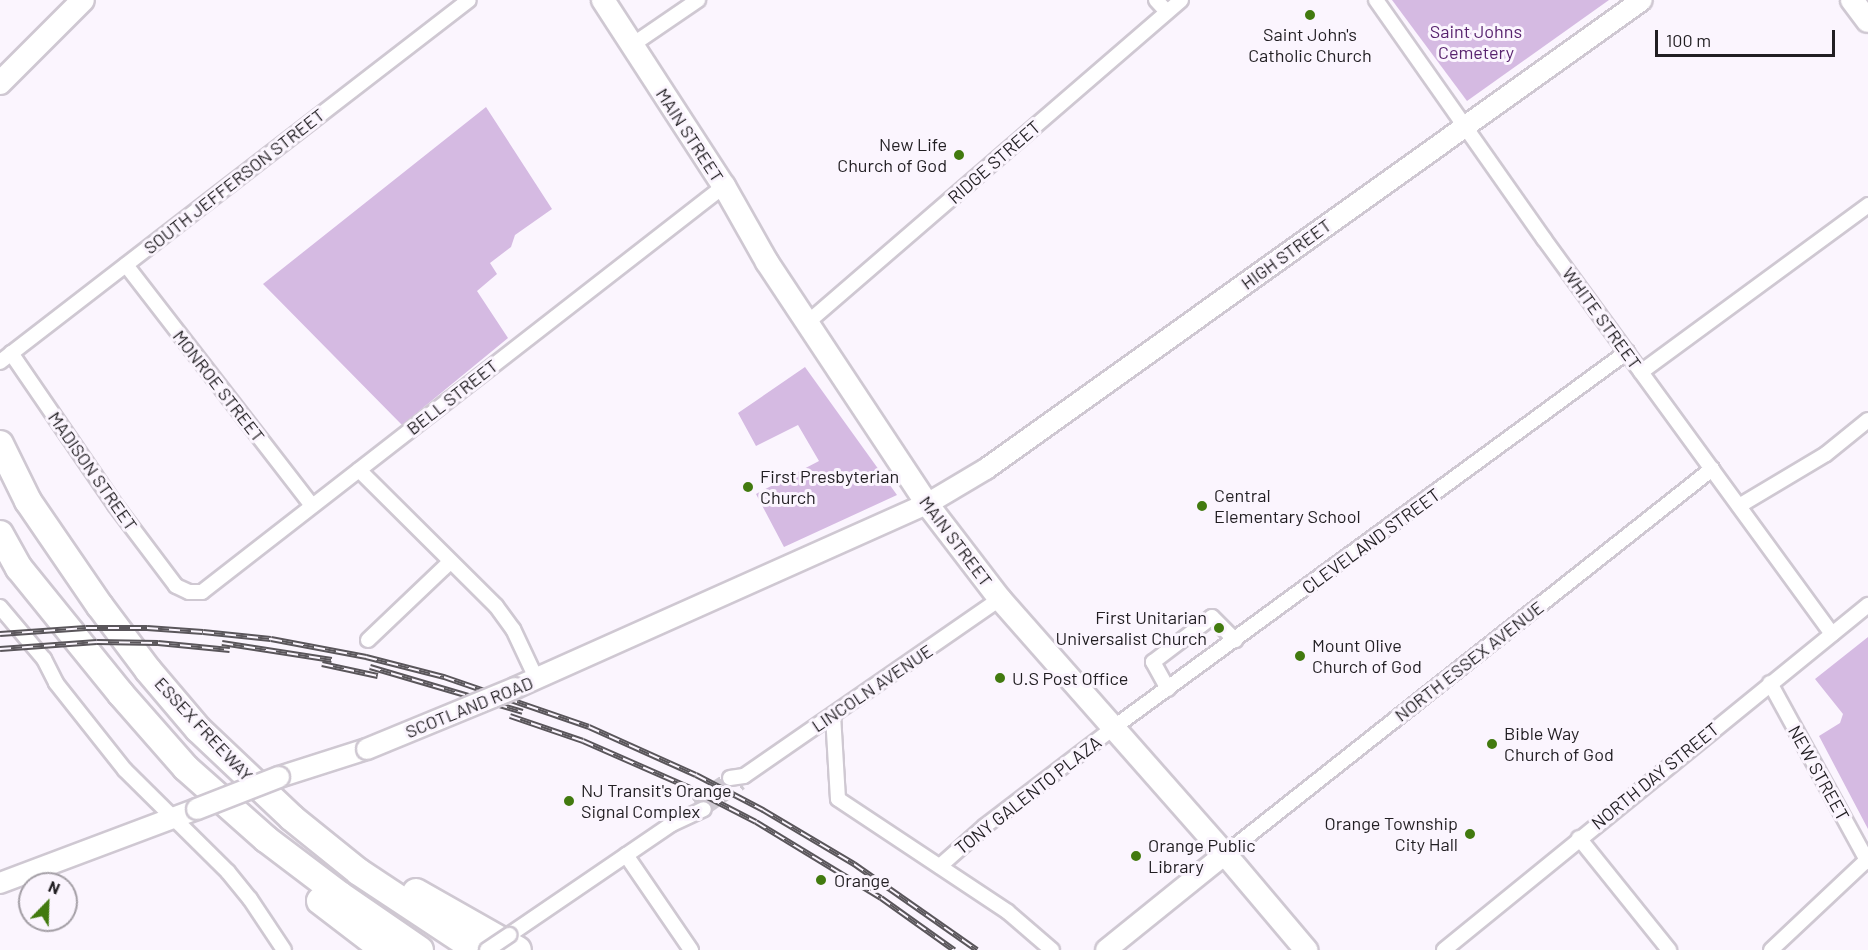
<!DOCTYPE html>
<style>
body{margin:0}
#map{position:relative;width:1868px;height:950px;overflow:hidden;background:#fbf5fe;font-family:Barlow,sans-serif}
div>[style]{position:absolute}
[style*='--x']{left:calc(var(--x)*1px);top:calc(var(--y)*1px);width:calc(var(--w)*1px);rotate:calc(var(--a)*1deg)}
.green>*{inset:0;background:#d5bae2}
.street-tunnel>*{height:14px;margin-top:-7px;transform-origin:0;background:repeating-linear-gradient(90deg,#cfcad2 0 14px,transparent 0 21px)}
.roads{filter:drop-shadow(2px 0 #cfc8d2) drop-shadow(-2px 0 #cfc8d2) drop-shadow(0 2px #cfc8d2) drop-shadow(0 -2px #cfc8d2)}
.street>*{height:14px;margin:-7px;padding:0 7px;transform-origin:7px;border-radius:7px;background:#fff}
.secondary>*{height:20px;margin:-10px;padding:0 10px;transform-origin:10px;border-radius:10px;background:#fff}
.primary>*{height:22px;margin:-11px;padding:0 11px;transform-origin:11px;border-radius:11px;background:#fff}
.highway>*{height:26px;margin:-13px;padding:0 13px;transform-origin:13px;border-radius:13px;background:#fff}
.rail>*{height:6px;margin-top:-3px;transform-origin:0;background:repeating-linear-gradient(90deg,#fbf5fe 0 11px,#5a565b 0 22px);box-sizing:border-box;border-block:2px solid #5a565b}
.bridges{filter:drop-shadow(2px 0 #cfc8d2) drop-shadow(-2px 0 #cfc8d2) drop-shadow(0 2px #cfc8d2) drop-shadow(0 -2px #cfc8d2)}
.street-bridge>*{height:14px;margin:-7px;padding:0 7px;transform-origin:7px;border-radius:7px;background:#fff}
.secondary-bridge>*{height:20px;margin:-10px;padding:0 10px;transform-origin:10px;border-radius:10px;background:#fff}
.dots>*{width:16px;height:16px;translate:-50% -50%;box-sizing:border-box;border:3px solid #fbf5fe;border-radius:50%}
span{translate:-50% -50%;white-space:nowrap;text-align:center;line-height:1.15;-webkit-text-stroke:6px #fbf5fe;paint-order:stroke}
.park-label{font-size:18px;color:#58236e}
.poi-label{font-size:18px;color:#211e22}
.right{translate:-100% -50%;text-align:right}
.left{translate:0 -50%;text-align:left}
.street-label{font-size:18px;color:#211e22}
.north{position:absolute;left:18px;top:872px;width:60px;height:60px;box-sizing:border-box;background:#fbf5fe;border:2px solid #a49fa6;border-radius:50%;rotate:23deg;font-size:16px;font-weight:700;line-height:24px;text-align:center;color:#211e22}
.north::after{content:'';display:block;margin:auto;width:21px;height:27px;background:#427a0f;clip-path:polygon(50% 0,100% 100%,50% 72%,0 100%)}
.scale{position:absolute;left:1655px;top:30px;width:180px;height:27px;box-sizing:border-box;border:3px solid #211e22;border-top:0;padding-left:8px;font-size:18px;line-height:21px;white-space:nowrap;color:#211e22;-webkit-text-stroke:4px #fbf5fe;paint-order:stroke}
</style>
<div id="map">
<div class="green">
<div style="clip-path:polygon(1392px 0,1609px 0,1467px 101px)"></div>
<div style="clip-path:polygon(486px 107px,552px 209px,515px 235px,511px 247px,490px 263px,497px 274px,477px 291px,508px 338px,402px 425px,263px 284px)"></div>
<div style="clip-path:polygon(805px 367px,897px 495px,784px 547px,756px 494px,819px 461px,798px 425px,756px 446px,738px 413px)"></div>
<div style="clip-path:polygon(1868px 637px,1868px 829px,1819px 736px,1840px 723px,1843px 714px,1815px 679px)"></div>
</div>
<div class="street-tunnel">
<div style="--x:694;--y:802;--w:43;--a:-33.7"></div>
<div style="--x:704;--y:809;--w:45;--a:-35.1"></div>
</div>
<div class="roads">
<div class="street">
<div style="--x:1156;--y:0;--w:16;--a:47"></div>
<div style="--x:1376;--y:0;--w:292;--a:54.9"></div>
<div style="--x:1544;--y:239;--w:489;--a:53.9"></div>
<div style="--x:632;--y:45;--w:80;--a:-34.3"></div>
<div style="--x:126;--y:265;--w:304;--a:52.3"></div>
<div style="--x:807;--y:323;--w:494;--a:-40.8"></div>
<div style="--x:11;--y:353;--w:184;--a:55.6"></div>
<div style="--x:115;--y:505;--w:101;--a:53"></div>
<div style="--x:176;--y:586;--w:14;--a:25"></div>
<div style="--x:189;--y:592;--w:13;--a:0"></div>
<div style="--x:202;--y:592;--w:661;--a:-37.87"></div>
<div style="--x:0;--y:362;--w:592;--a:-37.66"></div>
<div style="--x:1641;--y:372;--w:282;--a:-36.3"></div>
<div style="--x:359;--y:470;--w:193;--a:44.8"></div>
<div style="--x:496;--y:606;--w:29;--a:54"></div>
<div style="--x:513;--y:629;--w:56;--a:64.8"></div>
<div style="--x:1739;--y:506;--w:101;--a:-30.9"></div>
<div style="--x:1826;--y:454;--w:54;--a:-39"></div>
<div style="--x:0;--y:607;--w:68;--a:49.8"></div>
<div style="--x:44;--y:659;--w:27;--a:63"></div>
<div style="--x:56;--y:683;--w:111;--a:51.6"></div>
<div style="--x:125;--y:770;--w:145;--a:44.7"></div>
<div style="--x:228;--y:872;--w:35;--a:51"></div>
<div style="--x:250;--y:899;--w:61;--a:56.3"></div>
<div style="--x:368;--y:640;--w:113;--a:-43.6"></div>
<div style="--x:1770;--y:683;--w:204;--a:61.3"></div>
<div style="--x:1168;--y:689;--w:31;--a:-119"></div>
<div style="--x:1153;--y:662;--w:74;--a:-37.3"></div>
<div style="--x:1212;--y:617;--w:33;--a:45"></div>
<div style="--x:833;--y:715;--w:84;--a:86.6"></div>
<div style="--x:838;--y:799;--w:204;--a:33.6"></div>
<div style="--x:1008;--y:912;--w:58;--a:40.8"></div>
<div style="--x:730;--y:778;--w:14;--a:-8"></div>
<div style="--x:744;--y:776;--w:311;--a:-34.7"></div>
<div style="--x:1579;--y:838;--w:144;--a:51.2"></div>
<div style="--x:1225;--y:854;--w:621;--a:-38.33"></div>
<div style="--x:626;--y:855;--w:115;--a:55.6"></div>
<div style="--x:940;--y:866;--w:60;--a:-41.6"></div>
<div style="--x:985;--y:826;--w:161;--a:-37.4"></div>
<div style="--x:1113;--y:728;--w:637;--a:-36.19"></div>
<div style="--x:509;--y:935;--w:197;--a:-34.3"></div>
<div style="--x:672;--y:824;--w:35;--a:-25"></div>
<div style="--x:1444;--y:950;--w:547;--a:-39.13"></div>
<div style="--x:1771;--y:950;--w:133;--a:-43.2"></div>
</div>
<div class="secondary">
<div style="--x:515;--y:688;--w:451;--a:-24.1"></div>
<div style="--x:927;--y:504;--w:69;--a:-30.7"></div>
<div style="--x:986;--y:469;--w:806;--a:-35.56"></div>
<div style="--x:279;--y:777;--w:92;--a:-17.7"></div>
<div style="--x:0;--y:883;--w:210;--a:-20.6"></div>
<div style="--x:1106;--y:950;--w:153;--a:-38.9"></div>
</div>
<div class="primary">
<div style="--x:603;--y:0;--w:222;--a:57"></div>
<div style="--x:724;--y:186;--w:87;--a:60.5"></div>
<div style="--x:767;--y:262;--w:290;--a:56.5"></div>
<div style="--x:927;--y:504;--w:120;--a:52.5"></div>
<div style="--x:1000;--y:599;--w:340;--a:48.6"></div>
<div style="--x:1225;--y:854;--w:126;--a:49.8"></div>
<div style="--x:1852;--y:0;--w:26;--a:53"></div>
<div style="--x:0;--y:83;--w:117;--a:-45"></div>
</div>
<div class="highway">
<div style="--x:0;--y:444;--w:64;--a:63.8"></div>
<div style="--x:28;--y:501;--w:127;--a:55.6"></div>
<div style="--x:100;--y:606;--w:80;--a:53.1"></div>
<div style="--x:148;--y:670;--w:77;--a:49.7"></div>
<div style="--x:198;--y:729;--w:129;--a:43.4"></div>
<div style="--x:292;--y:818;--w:86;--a:38.9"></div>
<div style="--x:359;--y:872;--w:141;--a:33.5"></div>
<div style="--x:0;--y:534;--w:39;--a:61"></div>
<div style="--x:19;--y:568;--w:162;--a:51"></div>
<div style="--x:121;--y:694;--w:98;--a:48.7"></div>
<div style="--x:186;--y:768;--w:107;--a:41.6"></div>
<div style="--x:266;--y:839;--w:93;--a:37.1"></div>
<div style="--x:340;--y:895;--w:97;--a:34.5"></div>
<div style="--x:416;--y:892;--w:117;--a:29.6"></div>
<div style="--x:320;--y:901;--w:81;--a:37.4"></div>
</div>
</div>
<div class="rail">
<div style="--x:0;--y:634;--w:86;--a:-4"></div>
<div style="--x:86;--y:628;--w:61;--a:0"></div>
<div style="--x:147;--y:628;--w:56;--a:4.1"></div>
<div style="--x:203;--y:632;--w:68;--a:5.9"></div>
<div style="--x:271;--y:639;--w:97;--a:10.7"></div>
<div style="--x:366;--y:657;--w:81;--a:14.4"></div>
<div style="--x:444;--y:677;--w:153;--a:19"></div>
<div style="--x:589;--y:727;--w:117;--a:24.2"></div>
<div style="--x:696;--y:775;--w:76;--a:27.6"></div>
<div style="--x:763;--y:810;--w:106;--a:30.7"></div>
<div style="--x:854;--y:864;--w:150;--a:35"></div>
<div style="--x:222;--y:643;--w:111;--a:8.8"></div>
<div style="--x:0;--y:649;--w:97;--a:-4.1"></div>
<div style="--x:97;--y:642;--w:61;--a:0.9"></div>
<div style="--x:158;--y:643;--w:72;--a:5.6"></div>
<div style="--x:322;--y:664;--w:57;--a:12.1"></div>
<div style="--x:370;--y:667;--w:159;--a:16.4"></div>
<div style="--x:510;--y:716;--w:77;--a:18.9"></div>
<div style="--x:583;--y:741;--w:117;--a:23.7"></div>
<div style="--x:690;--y:788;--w:74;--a:27.3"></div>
<div style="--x:756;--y:822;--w:146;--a:31.3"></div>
<div style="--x:881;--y:898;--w:90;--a:35.5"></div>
</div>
<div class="bridges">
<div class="street-bridge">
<div style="--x:487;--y:950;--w:27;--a:-34"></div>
</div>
<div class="secondary-bridge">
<div style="--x:367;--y:749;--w:160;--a:-22.4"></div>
<div style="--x:197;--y:809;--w:88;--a:-21.3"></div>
</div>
</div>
<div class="dots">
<div style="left:1310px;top:15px;background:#427a0f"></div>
<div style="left:959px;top:155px;background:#427a0f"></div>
<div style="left:748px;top:487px;background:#427a0f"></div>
<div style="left:1202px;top:506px;background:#427a0f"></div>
<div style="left:1219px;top:628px;background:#427a0f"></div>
<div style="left:1300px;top:656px;background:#427a0f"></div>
<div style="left:1000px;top:678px;background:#427a0f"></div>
<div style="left:1492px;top:744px;background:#427a0f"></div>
<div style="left:569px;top:801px;background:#427a0f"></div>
<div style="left:1470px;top:834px;background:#427a0f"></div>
<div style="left:1136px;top:856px;background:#427a0f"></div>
<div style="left:821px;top:880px;background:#427a0f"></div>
</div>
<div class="park-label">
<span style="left:1476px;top:42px">Saint Johns<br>Cemetery</span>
</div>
<div class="poi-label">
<span style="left:1310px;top:45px">Saint John's<br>Catholic Church</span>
<span class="right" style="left:947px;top:155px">New Life<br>Church of God</span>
<span class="left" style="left:760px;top:487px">First Presbyterian<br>Church</span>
<span class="left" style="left:1214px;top:506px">Central<br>Elementary School</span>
<span class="right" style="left:1207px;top:628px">First Unitarian<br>Universalist Church</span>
<span class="left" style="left:1312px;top:656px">Mount Olive<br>Church of God</span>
<span class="left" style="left:1012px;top:678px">U.S Post Office</span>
<span class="left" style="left:1504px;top:744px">Bible Way<br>Church of God</span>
<span class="left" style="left:581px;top:801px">NJ Transit's Orange<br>Signal Complex</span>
<span class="right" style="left:1458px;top:834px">Orange Township<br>City Hall</span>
<span class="left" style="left:1148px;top:856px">Orange Public<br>Library</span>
<span class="left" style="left:834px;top:880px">Orange</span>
</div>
<div class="street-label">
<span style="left:690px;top:135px;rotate:57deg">MAIN STREET</span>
<span style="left:994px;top:162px;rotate:-41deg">RIDGE STREET</span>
<span style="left:234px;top:181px;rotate:-38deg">SOUTH JEFFERSON STREET</span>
<span style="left:1286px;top:254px;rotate:-36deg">HIGH STREET</span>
<span style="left:1602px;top:318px;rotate:54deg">WHITE STREET</span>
<span style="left:219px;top:386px;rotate:52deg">MONROE STREET</span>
<span style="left:452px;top:397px;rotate:-38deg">BELL STREET</span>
<span style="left:93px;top:471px;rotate:55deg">MADISON STREET</span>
<span style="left:956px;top:541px;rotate:53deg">MAIN STREET</span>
<span style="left:1371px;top:541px;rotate:-36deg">CLEVELAND STREET</span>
<span style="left:1469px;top:661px;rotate:-38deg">NORTH ESSEX AVENUE</span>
<span style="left:872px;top:688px;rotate:-34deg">LINCOLN AVENUE</span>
<span style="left:469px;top:707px;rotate:-22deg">SCOTLAND ROAD</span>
<span style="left:204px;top:729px;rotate:47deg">ESSEX FREEWAY</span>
<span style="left:1819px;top:773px;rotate:61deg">NEW STREET</span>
<span style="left:1655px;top:776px;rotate:-39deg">NORTH DAY STREET</span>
<span style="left:1028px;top:795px;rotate:-38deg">TONY GALENTO PLAZA</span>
</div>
<div class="north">N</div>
<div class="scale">100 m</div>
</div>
